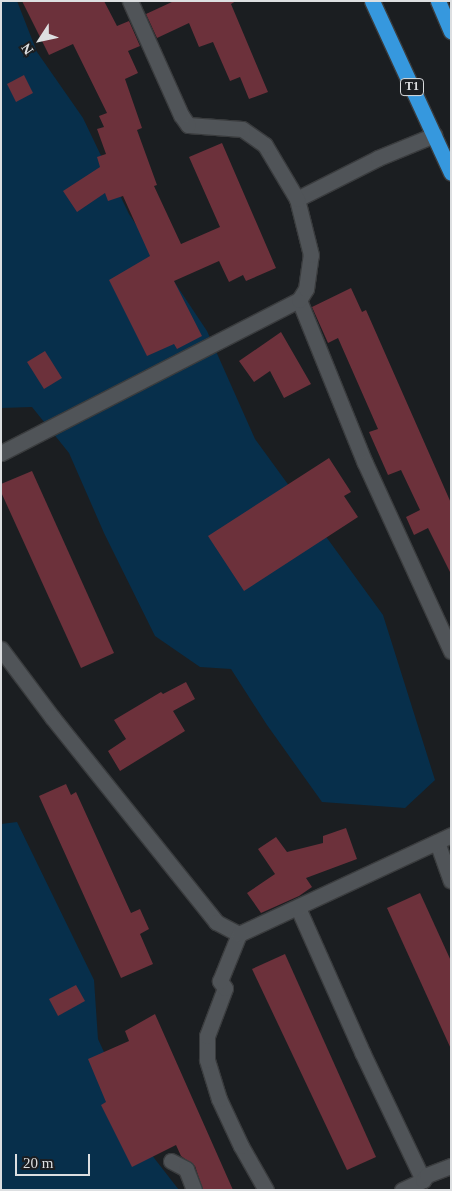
<!DOCTYPE html>
<style>
body{margin:0}
#map{position:relative;width:452px;height:1191px;overflow:hidden;background:#1b1e21;font-family:"Times New Roman",serif}
div>[style]{position:absolute}
[style*='--x']{left:calc(var(--x)*1px);top:calc(var(--y)*1px);width:calc(var(--w)*1px);rotate:calc(var(--a)*1deg)}
.green>*{inset:0;background:#072f4b}
.building>*{inset:0;background:#6c313b}
.roads{filter:drop-shadow(1px 0 #3a3c3e) drop-shadow(-1px 0 #3a3c3e) drop-shadow(0 1px #3a3c3e) drop-shadow(0 -1px #3a3c3e)}
.street>*{height:15px;margin:-7.5px;padding:0 7.5px;transform-origin:7.5px;border-radius:7.5px;background:#505458}
.highway>*{height:15px;margin:-7.5px;padding:0 7.5px;transform-origin:7.5px;border-radius:7.5px;background:#3698de}
span{translate:-50% -50%;white-space:nowrap;text-align:center;line-height:1.15;-webkit-text-stroke:4.5px #1b1e21;paint-order:stroke}
.shield-label span{padding:1px 4px;background:#1b1e21;border:1px solid;border-radius:4px;-webkit-text-stroke-width:0}
.shield-label{font-size:12px;color:#dddfe1;font-weight:700}
.frame{position:absolute;inset:0;border:2px solid #dddfe1;pointer-events:none}
.north{position:absolute;left:15px;top:15px;width:50px;height:50px;-webkit-text-stroke:4px #1b1e21;paint-order:stroke;rotate:235deg;font-size:14px;font-weight:700;line-height:20px;text-align:center;color:#dddfe1}
.north::after{content:'';display:block;margin:auto;width:18px;height:22px;background:#dddfe1;clip-path:polygon(50% 0,100% 100%,50% 72%,0 100%)}
.scale{position:absolute;left:15px;top:1154px;width:75px;height:22px;box-sizing:border-box;border:2px solid #dddfe1;border-top:0;padding-left:6px;font-size:15px;line-height:18px;white-space:nowrap;color:#dddfe1;-webkit-text-stroke:4px #1b1e21;paint-order:stroke}
</style>
<div id="map">
<div class="green">
<div style="clip-path:polygon(1px 1px,17px 1px,37px 52px,83px 118px,129px 214px,207px 331px,255px 439px,383px 615px,435px 780px,405px 808px,322px 802px,267px 725px,231px 669px,200px 667px,155px 636px,104px 533px,69px 453px,32px 407px,1px 408px)"></div>
<div style="clip-path:polygon(17px 822px,94px 980px,98px 1039px,151px 1154px,179px 1190px,1px 1190px,1px 824px)"></div>
</div>
<div class="building">
<div style="clip-path:polygon(22px 1px,104px 1px,117px 26px,129px 21px,140px 46px,128px 51px,138px 73px,125px 79px,142px 128px,137px 130px,157px 185px,154px 186px,181px 244px,220px 227px,189px 157px,222px 143px,276px 268px,246px 281px,243px 275px,229px 282px,219px 261px,174px 281px,202px 336px,177px 349px,174px 344px,147px 356px,109px 280px,150px 256px,123px 196px,108px 201px,105px 193px,77px 212px,63px 191px,100px 167px,97px 157px,106px 154px,97px 129px,104px 127px,99px 116px,107px 113px,73px 44px,49px 55px)"></div>
<div style="clip-path:polygon(174px 1px,236px 1px,231px 4px,268px 92px,249px 99px,240px 77px,230px 81px,213px 42px,199px 47px,189px 23px,157px 38px,146px 14px)"></div>
<div style="clip-path:polygon(24px 75px,33px 93px,16px 102px,7px 84px)"></div>
<div style="clip-path:polygon(351px 288px,362px 312px,366px 310px,451px 503px,451px 574px,428px 528px,414px 535px,406px 517px,420px 510px,401px 470px,388px 475px,369px 432px,378px 429px,338px 338px,328px 343px,312px 307px)"></div>
<div style="clip-path:polygon(281px 332px,311px 384px,284px 398px,270px 371px,254px 382px,239px 361px)"></div>
<div style="clip-path:polygon(45px 351px,62px 378px,44px 389px,27px 362px)"></div>
<div style="clip-path:polygon(329px 458px,351px 492px,344px 496px,358px 517px,244px 591px,208px 536px)"></div>
<div style="clip-path:polygon(32px 471px,114px 653px,81px 668px,1px 492px,1px 484px)"></div>
<div style="clip-path:polygon(186px 682px,195px 699px,173px 711px,185px 731px,120px 771px,108px 751px,126px 739px,114px 720px,161px 692px,163px 694px)"></div>
<div style="clip-path:polygon(66px 784px,71px 795px,76px 792px,131px 913px,140px 909px,149px 929px,140px 934px,153px 964px,121px 978px,39px 796px)"></div>
<div style="clip-path:polygon(346px 828px,357px 859px,306px 878px,312px 887px,299px 896px,261px 913px,247px 893px,275px 874px,258px 849px,276px 837px,287px 852px,323px 843px,323px 836px)"></div>
<div style="clip-path:polygon(420px 893px,451px 961px,451px 1049px,387px 908px)"></div>
<div style="clip-path:polygon(285px 954px,376px 1157px,347px 1170px,252px 969px)"></div>
<div style="clip-path:polygon(76px 985px,85px 1001px,58px 1016px,49px 999px)"></div>
<div style="clip-path:polygon(155px 1014px,233px 1190px,203px 1190px,195px 1166px,181px 1156px,176px 1145px,132px 1167px,101px 1105px,106px 1102px,88px 1059px,129px 1041px,125px 1031px)"></div>
</div>
<div class="roads">
<div class="street">
<div style="--x:297;--y:199;--w:91;--a:-26.8"></div>
<div style="--x:378;--y:158;--w:61;--a:-22.3"></div>
<div style="--x:299;--y:300;--w:176;--a:68"></div>
<div style="--x:365;--y:463;--w:207;--a:65.4"></div>
<div style="--x:1;--y:453;--w:335;--a:-27.2"></div>
<div style="--x:299;--y:300;--w:13;--a:-58"></div>
<div style="--x:306;--y:289;--w:34;--a:-82"></div>
<div style="--x:311;--y:255;--w:58;--a:-104"></div>
<div style="--x:297;--y:199;--w:63;--a:-120.7"></div>
<div style="--x:265;--y:145;--w:28;--a:-145"></div>
<div style="--x:242;--y:129;--w:54;--a:-175.8"></div>
<div style="--x:188;--y:125;--w:12;--a:-125"></div>
<div style="--x:181;--y:115;--w:125;--a:-114.1"></div>
<div style="--x:1;--y:649;--w:85;--a:53.1"></div>
<div style="--x:52;--y:717;--w:263;--a:51.3"></div>
<div style="--x:216;--y:922;--w:26;--a:28"></div>
<div style="--x:437;--y:842;--w:41;--a:70.3"></div>
<div style="--x:298;--y:908;--w:158;--a:66"></div>
<div style="--x:362;--y:1052;--w:142;--a:64.5"></div>
<div style="--x:171;--y:1161;--w:17;--a:28"></div>
<div style="--x:186;--y:1169;--w:22;--a:69"></div>
<div style="--x:266;--y:1190;--w:51;--a:-119.6"></div>
<div style="--x:241;--y:1146;--w:52;--a:-115.1"></div>
<div style="--x:219;--y:1099;--w:41;--a:-107.1"></div>
<div style="--x:207;--y:1060;--w:24;--a:-90"></div>
<div style="--x:207;--y:1036;--w:51;--a:-69.4"></div>
<div style="--x:225;--y:988;--w:9;--a:-126"></div>
<div style="--x:220;--y:981;--w:51;--a:-68"></div>
<div style="--x:239;--y:934;--w:234;--a:-25"></div>
<div style="--x:402;--y:1190;--w:23;--a:-25"></div>
<div style="--x:423;--y:1180;--w:6;--a:-51"></div>
<div style="--x:427;--y:1175;--w:26;--a:-21"></div>
</div>
<div class="highway">
<div style="--x:372;--y:1;--w:189;--a:65.3"></div>
<div style="--x:438;--y:1;--w:33;--a:67"></div>
</div>
</div>
<div class="shield-label">
<span style="left:412px;top:87px">T1</span>
</div>
<div class="frame"></div>
<div class="north">N</div>
<div class="scale">20 m</div>
</div>
